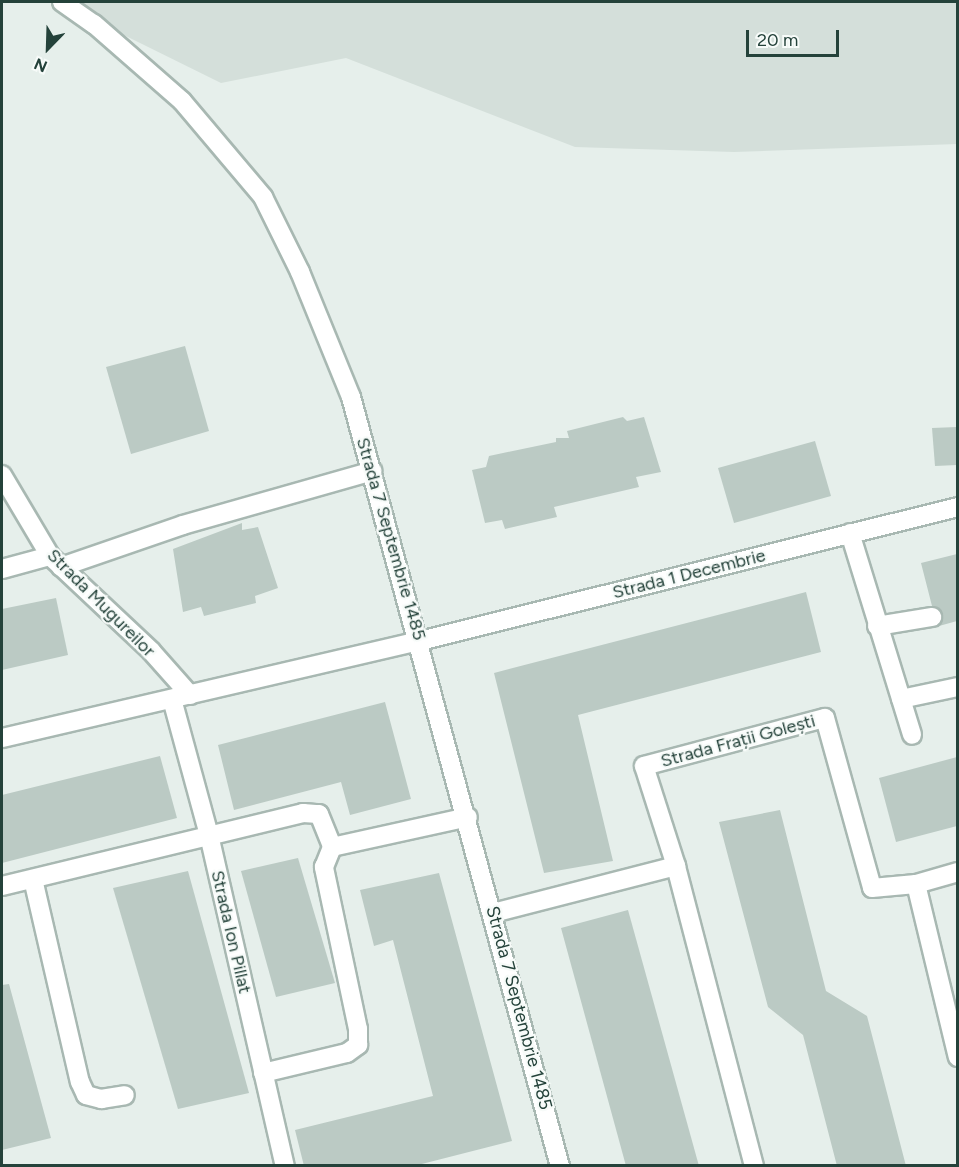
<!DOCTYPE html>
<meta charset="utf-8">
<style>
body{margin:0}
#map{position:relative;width:959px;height:1167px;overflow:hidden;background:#e6efeb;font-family:Figtree,sans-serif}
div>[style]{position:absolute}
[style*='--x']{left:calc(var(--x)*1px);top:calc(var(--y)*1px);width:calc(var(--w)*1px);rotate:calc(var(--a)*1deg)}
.built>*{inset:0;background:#d4dfda}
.building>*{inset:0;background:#bbcac4}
.roads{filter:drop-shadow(2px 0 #a8b8b2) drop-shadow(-2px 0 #a8b8b2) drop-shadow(0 2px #a8b8b2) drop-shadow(0 -2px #a8b8b2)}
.minor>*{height:18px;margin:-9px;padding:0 9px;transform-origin:9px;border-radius:9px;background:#fff}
span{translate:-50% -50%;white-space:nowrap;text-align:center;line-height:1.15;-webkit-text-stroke:4.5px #f7fbf9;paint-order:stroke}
.street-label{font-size:18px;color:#24423a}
.frame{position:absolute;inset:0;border:3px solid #24423a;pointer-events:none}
.north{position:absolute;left:18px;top:18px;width:60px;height:60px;-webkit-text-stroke:4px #f7fbf9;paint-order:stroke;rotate:203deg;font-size:16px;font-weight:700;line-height:24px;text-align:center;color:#24423a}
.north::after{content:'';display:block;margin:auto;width:21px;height:27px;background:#24423a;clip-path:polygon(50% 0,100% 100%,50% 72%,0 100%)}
.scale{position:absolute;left:746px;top:30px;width:93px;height:27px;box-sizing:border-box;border:3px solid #24423a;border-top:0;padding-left:8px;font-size:18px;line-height:21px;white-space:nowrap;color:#24423a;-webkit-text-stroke:4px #f7fbf9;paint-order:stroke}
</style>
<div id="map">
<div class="built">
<div style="clip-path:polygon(57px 2px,957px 2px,957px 144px,734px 152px,575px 147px,346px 58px,221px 83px)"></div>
</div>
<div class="building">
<div style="clip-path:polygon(185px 346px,209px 431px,131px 454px,106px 367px)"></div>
<div style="clip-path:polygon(623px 417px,627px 421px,644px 417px,661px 472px,636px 477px,639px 487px,554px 507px,557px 517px,505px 529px,502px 520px,485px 523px,472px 470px,486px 467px,489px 456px,556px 442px,556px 438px,569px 438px,567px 431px)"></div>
<div style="clip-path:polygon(957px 427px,957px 465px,935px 466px,932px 428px)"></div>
<div style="clip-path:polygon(815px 441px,831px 496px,734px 523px,718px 468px)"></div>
<div style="clip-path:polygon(242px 523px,242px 530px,258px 527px,278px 588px,255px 596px,256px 603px,204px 616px,201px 607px,183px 612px,173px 549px)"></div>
<div style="clip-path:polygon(957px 554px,957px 621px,939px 626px,943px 615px,932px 606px,921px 563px)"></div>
<div style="clip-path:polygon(806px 592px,821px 652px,578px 715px,613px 861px,544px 873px,494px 673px)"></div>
<div style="clip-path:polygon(56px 598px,68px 655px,2px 670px,2px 609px)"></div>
<div style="clip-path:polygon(385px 702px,411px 799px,350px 815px,341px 782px,234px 810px,218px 745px)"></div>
<div style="clip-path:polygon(160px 756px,177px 818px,2px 863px,2px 795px)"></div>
<div style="clip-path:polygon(957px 757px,957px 826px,896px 842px,879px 778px)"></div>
<div style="clip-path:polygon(780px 810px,826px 991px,867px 1016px,906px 1166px,837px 1166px,803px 1035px,768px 1007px,719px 822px)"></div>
<div style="clip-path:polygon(298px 858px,335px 983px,276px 997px,241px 871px)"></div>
<div style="clip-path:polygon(188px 871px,249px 1093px,178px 1109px,113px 888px)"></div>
<div style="clip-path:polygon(439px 873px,512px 1141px,414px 1166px,304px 1166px,295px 1130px,433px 1096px,393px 940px,374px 946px,360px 890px)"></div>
<div style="clip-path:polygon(628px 910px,699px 1166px,626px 1166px,561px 928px)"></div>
<div style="clip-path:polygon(9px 984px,51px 1138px,2px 1150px,2px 985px)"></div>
</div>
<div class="roads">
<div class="minor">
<div style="--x:62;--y:2;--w:39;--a:35"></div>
<div style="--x:94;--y:24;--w:117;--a:41.2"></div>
<div style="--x:182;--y:101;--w:126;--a:49.8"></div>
<div style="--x:263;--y:197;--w:84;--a:63.7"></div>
<div style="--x:300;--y:272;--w:135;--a:67.8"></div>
<div style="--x:351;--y:397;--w:797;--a:74.8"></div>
<div style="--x:2;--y:475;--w:94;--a:59.3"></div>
<div style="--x:50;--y:556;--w:139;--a:43.2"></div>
<div style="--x:151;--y:651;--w:59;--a:48.4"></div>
<div style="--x:850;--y:533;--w:211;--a:72.9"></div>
<div style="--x:61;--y:567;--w:129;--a:-19"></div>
<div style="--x:183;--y:525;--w:197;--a:-15.9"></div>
<div style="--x:2;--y:569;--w:50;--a:-15.2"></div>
<div style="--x:877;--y:626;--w:56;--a:-9.3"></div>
<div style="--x:172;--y:699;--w:141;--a:74.8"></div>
<div style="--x:209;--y:835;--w:340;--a:77.1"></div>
<div style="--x:901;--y:699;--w:58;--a:-11.9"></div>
<div style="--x:2;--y:738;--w:429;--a:-13.1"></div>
<div style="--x:420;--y:641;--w:554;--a:-13.99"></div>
<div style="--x:958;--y:872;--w:44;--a:164.1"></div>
<div style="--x:916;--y:884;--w:178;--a:76.4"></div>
<div style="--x:33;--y:879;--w:208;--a:77"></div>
<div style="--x:80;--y:1082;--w:14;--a:65"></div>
<div style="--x:86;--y:1095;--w:16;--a:15"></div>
<div style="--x:101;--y:1099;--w:24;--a:-9"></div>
<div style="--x:2;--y:886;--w:310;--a:-13.6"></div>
<div style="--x:303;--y:813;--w:16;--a:4"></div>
<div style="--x:319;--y:814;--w:35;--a:68"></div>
<div style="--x:332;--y:847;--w:139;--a:-12.4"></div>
<div style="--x:493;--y:913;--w:189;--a:-14.4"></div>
<div style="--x:263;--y:1073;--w:86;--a:-13.4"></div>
<div style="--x:347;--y:1053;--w:14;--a:-36"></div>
<div style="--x:358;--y:1045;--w:16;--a:-90"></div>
<div style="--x:358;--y:1029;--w:166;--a:-101.9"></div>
<div style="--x:324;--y:867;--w:22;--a:-68"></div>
<div style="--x:754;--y:1166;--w:310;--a:-104.6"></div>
<div style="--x:676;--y:866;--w:105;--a:-107.7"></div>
<div style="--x:644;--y:766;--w:187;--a:-14.9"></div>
<div style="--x:825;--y:718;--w:176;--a:74.5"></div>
<div style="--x:872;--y:888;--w:44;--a:-5.2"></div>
</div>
</div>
<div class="street-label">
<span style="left:391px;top:539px;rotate:74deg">Strada 7 Septembrie 1485</span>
<span style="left:689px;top:574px;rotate:-14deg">Strada 1 Decembrie</span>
<span style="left:101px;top:603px;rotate:45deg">Strada Mugureilor</span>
<span style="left:738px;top:741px;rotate:-15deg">Strada Frații Golești</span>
<span style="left:231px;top:932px;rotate:77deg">Strada Ion Pillat</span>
<span style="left:519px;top:1008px;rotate:75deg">Strada 7 Septembrie 1485</span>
</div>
<div class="frame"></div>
<div class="north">N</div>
<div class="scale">20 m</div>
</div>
